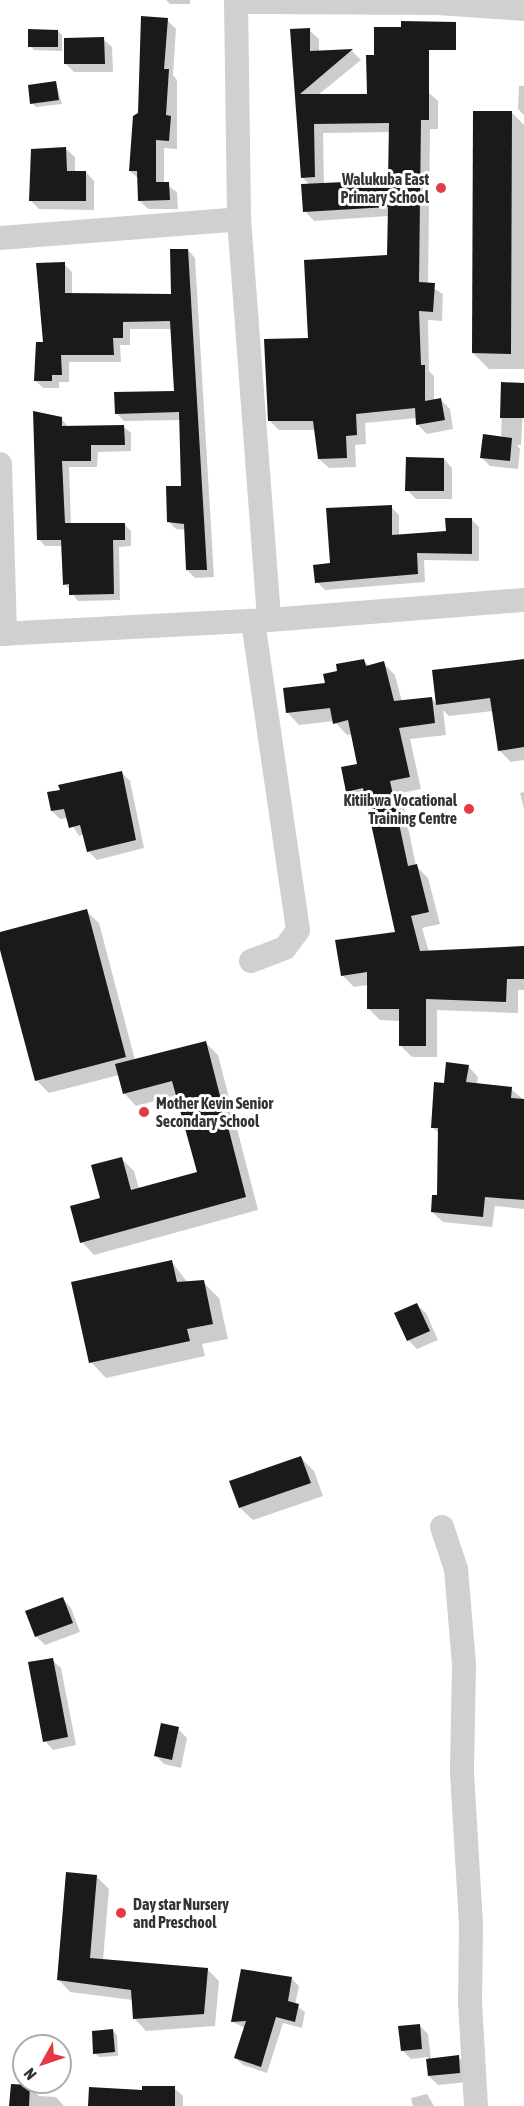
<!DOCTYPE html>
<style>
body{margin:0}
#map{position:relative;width:524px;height:2106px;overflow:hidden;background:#fff;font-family:"Asap Condensed",sans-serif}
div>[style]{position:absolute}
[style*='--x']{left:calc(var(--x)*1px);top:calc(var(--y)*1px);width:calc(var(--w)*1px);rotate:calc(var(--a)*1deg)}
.shadow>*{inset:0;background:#0003}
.building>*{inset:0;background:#1a1a1a}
.street>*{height:24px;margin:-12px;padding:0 12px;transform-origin:12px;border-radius:12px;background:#d0d0d0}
.dots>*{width:16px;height:16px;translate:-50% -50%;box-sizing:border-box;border:3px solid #fff;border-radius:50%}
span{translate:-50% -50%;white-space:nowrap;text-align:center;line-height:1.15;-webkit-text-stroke:6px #fff;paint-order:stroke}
.poi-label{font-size:16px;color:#333;font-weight:700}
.right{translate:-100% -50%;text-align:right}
.left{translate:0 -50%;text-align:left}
.north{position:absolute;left:12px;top:2034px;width:60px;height:60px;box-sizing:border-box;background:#fff;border:2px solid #adadad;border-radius:50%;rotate:230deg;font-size:16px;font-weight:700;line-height:24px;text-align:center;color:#333}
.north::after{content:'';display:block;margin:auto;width:21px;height:27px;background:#e63946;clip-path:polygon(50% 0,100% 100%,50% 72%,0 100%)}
</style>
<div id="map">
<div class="shadow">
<div style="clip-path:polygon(166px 0,190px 0,190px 4px,170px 4px)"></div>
<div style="clip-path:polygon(167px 20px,176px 29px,173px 75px,177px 80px,177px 149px,164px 148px,164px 183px,177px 192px,178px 209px,148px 209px,140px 201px,139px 179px,130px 171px,140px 114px)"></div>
<div style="clip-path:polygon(evenodd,292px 30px,309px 30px,319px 39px,319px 52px,352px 51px,361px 60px,318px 95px,428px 92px,438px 101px,438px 129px,430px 129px,428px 285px,443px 294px,442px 321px,428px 320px,429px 371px,434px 376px,434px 401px,441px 400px,450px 409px,453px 429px,427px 434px,417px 424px,417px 418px,365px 423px,366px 444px,355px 445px,356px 467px,329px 468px,319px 459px,316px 430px,279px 430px,270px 421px,310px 340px,389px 256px,389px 216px,314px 221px,305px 211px,310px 185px,302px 177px,292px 30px,391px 132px,390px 181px,324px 185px,323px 133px,391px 132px)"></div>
<div style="clip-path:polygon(58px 31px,62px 35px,62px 51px,34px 50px,30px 46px)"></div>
<div style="clip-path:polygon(103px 39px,112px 47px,113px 72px,74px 72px,65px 63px)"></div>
<div style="clip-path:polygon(56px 83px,62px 104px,36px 107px,32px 103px)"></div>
<div style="clip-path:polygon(519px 86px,524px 86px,524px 115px,518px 109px)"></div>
<div style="clip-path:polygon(512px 113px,524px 125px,524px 369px,489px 369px,473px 353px)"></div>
<div style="clip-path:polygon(66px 149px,75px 157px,75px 172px,86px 172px,94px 181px,94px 210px,39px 209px,30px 200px)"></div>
<div style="clip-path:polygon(188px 250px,195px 258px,214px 577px,195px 578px,187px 570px,186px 530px,176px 529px,168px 521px,182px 487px,181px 420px,124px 421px,116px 413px,176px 392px,172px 329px,130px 329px,130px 345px,120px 345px,121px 362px,69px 362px,69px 382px,59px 382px,59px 388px,43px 388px,35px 380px,64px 264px,72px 272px,72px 295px,172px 295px)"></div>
<div style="clip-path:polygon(503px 384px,524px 390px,521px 445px,517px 445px,520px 449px,518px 469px,490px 466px,481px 457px,505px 439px,501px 435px)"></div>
<div style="clip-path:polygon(61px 418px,68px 427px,124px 427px,131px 433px,131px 451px,98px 452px,97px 467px,69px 467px,71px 525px,124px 524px,131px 531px,131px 546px,119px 547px,120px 600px,78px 601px,65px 584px,63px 546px,45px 546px,39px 539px)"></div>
<div style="clip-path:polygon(444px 459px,452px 468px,452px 499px,416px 499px,407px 490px)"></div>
<div style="clip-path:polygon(391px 507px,399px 515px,399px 536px,447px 532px,471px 519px,479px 527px,479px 561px,424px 560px,425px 582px,325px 590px,317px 582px)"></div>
<div style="clip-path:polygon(524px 660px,524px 760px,511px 762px,499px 750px,493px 711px,449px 716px,443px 710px,446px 735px,410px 739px,421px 789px,401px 793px,416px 866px,428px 878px,440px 924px,422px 928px,429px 952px,524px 949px,524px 990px,518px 990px,518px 1013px,437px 1010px,437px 1057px,412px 1057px,400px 1045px,400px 1021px,380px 1020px,368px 1008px,368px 985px,354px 987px,342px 975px,396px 933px,367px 801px,359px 803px,347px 791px,359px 765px,353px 734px,347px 735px,334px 721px,299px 725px,288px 713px,339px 672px,364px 661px,370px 667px,383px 663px,395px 675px,402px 702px,431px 698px,438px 705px,433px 671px)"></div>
<div style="clip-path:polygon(121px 772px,130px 781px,144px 848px,97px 860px,88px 851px,84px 834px,79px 836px,68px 818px,60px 819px,52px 811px,61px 791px)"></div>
<div style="clip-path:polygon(524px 792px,524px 809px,520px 793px)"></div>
<div style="clip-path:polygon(86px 911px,99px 923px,135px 1060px,205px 1042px,218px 1055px,258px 1210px,94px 1255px,82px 1242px,122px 1159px,134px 1171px,139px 1189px,198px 1173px,177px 1095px,136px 1106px,124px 1093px,119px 1075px,49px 1093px,36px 1080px,0 934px)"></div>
<div style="clip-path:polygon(468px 1066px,478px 1077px,477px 1085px,511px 1089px,524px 1100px,524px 1209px,495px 1206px,492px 1227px,443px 1222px,432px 1212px,439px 1197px,440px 1134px,432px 1127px,445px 1085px)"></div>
<div style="clip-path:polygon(171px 1261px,188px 1283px,203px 1282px,219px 1298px,228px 1339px,202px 1344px,205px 1356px,106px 1378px,91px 1362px)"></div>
<div style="clip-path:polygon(417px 1305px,426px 1313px,438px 1340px,417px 1349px,408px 1340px)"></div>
<div style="clip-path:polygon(301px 1458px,314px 1471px,323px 1496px,253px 1520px,240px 1508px)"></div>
<div style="clip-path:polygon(63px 1599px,71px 1608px,80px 1632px,45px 1645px,36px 1636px)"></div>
<div style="clip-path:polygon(52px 1660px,61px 1668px,76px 1745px,53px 1750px,45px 1741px)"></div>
<div style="clip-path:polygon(178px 1729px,187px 1738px,181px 1768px,164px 1764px,156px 1756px)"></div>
<div style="clip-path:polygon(97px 1877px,109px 1889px,103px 1960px,207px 1969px,219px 1981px,215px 2026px,146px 2031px,134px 2018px,133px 2000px,70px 1992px,58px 1979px)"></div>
<div style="clip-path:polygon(292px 1979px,299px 1986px,295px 2005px,305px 2012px,302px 2028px,283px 2023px,267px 2073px,243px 2065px,236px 2058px,245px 2028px,233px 2022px)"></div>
<div style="clip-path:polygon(419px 2025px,428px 2034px,431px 2060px,458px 2057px,467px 2066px,468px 2082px,438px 2085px,429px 2076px,428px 2057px,411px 2059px,402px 2050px)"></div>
<div style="clip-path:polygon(113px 2031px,117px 2035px,118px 2056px,99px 2057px,95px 2053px)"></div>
<div style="clip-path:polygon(29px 2086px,39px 2096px,56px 2097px,64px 2106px,11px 2106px)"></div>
<div style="clip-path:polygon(174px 2088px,183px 2096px,183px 2106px,90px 2106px)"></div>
<div style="clip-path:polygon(427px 2094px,434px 2106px,413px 2106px,411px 2098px)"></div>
</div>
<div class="building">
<div style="clip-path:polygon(141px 16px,168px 18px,164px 69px,169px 69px,166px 115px,171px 116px,169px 141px,156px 140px,156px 182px,169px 182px,170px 200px,138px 201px,137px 171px,129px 171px,133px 116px,138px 113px)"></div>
<div style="clip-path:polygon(401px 21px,456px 22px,456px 50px,429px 50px,429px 120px,421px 120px,419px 282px,435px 283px,433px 312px,419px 311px,421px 365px,425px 365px,425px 401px,441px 398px,445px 420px,416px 425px,415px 408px,356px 414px,357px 435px,346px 436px,347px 458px,318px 459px,313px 421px,268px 421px,264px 339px,308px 338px,304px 260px,387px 255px,388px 207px,303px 212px,301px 184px,388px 180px,389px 123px,314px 124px,315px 177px,301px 178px,290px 29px,310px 28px,310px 51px,353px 49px,300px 94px,367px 94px,366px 55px,374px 55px,374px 27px,401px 27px)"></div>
<div style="clip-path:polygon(28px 29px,58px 30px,58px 47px,28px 47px)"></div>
<div style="clip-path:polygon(104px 37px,105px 64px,64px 64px,64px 38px)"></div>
<div style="clip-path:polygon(56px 81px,59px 100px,30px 104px,28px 85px)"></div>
<div style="clip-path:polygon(473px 111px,512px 111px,511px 354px,472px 353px)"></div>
<div style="clip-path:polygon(66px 147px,67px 171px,86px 171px,86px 201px,29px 201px,31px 149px)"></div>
<div style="clip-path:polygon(170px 249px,188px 249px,207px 570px,186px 570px,184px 524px,167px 522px,166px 486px,181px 486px,179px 412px,115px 414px,114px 392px,174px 391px,170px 321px,123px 322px,123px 338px,113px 338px,114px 355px,61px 355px,62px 375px,52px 375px,52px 381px,34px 381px,36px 342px,43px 342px,36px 263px,65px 262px,65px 293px,171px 294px)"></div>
<div style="clip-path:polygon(501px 382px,524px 383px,524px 418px,500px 418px)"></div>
<div style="clip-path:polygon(33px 411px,62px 417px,62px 426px,124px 425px,125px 445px,91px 445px,91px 461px,62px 461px,65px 523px,125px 523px,125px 540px,113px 540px,114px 594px,69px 595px,69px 584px,63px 585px,61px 540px,37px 540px)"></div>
<div style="clip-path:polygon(483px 434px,512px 438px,510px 461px,480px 458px)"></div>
<div style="clip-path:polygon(406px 457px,444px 458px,444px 491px,405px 491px)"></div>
<div style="clip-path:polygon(392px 505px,392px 535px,446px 531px,445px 518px,472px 518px,472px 554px,417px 553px,418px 574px,315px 583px,313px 565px,330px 563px,326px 508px)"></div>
<div style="clip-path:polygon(364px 659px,366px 666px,384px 661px,394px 701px,432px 697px,435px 723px,399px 728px,410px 777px,390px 781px,408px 866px,417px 864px,429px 912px,411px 916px,420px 951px,524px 946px,524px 979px,507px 979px,506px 1002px,426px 999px,426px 1046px,399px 1046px,399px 1009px,367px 1009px,367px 972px,341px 976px,335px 940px,395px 932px,363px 788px,346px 792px,341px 767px,357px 764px,348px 720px,333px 724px,330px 708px,286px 713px,283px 688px,325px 683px,323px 674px,337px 671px,336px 664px)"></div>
<div style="clip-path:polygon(524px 659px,524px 747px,498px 751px,490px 698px,436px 705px,432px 670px)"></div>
<div style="clip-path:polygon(122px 771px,136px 840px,87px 852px,80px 825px,69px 828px,64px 809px,51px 811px,47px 792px,60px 790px,58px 785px)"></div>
<div style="clip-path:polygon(87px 909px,126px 1057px,35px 1081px,0 950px,0 932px)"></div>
<div style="clip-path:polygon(206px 1041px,246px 1197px,80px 1243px,70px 1206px,100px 1198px,91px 1165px,122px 1157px,131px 1190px,197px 1172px,172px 1081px,123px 1094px,115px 1064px)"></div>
<div style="clip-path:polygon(446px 1062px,469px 1065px,466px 1082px,512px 1087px,511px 1098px,524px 1099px,524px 1200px,485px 1197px,483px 1217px,431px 1212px,432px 1195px,437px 1195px,438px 1128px,431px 1128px,434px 1082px,444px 1083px)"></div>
<div style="clip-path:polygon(172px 1260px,177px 1282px,204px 1280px,213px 1324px,187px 1329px,190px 1341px,89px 1363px,71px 1282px)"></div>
<div style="clip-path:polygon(417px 1303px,430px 1331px,407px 1341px,394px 1313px)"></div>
<div style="clip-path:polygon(301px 1456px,311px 1483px,239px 1508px,229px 1481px)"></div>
<div style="clip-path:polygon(63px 1597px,73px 1623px,35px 1637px,25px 1611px)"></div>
<div style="clip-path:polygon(53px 1658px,68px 1737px,43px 1742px,28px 1662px)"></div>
<div style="clip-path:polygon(161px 1723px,179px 1727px,172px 1760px,154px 1756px)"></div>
<div style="clip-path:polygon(66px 1872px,97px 1875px,90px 1958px,208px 1968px,204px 2014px,133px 2019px,131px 1990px,57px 1980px)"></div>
<div style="clip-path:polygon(241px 1969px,292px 1977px,288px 2001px,299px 2004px,295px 2022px,276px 2017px,261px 2067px,234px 2058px,246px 2021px,231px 2022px)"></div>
<div style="clip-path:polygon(420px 2024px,422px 2049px,401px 2051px,398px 2026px)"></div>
<div style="clip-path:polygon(113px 2029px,115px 2052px,93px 2054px,92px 2031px)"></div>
<div style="clip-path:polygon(459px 2055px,460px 2073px,428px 2076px,426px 2059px)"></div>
<div style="clip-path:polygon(11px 2084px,30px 2085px,29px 2106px,9px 2106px)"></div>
<div style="clip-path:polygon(142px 2086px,175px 2086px,175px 2106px,88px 2106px,89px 2087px,142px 2090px)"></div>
</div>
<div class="street">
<div style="--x:236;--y:0;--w:219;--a:89.2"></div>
<div style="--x:239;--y:219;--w:402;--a:85.7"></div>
<div style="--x:236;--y:2;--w:201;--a:0.3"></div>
<div style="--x:437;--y:3;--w:87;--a:3.9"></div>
<div style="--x:0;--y:238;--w:240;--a:-4.5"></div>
<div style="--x:0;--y:464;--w:170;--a:88.3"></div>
<div style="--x:0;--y:634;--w:269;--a:-3"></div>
<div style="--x:269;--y:620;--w:256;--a:-4.5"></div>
<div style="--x:251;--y:961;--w:36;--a:-21"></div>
<div style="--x:285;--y:948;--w:22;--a:-54"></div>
<div style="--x:298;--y:930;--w:312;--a:-98.3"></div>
<div style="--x:442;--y:1527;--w:44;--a:71.6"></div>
<div style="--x:456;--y:1569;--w:96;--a:85.2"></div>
<div style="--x:464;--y:1665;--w:108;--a:91.1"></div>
<div style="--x:462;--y:1773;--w:151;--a:86.6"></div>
<div style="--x:471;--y:1924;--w:78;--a:90.7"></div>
<div style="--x:470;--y:2002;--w:104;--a:86.7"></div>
</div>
<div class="dots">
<div style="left:441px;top:188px;background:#e63946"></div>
<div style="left:469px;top:809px;background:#e63946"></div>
<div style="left:144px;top:1112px;background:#e63946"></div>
<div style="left:121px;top:1913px;background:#e63946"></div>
</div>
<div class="poi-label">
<span class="right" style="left:429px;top:188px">Walukuba East<br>Primary School</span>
<span class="right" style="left:457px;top:809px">Kitiibwa Vocational<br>Training Centre</span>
<span class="left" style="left:156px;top:1112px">Mother Kevin Senior<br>Secondary School</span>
<span class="left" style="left:133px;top:1913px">Day star Nursery<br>and Preschool</span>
</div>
<div class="north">N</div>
</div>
